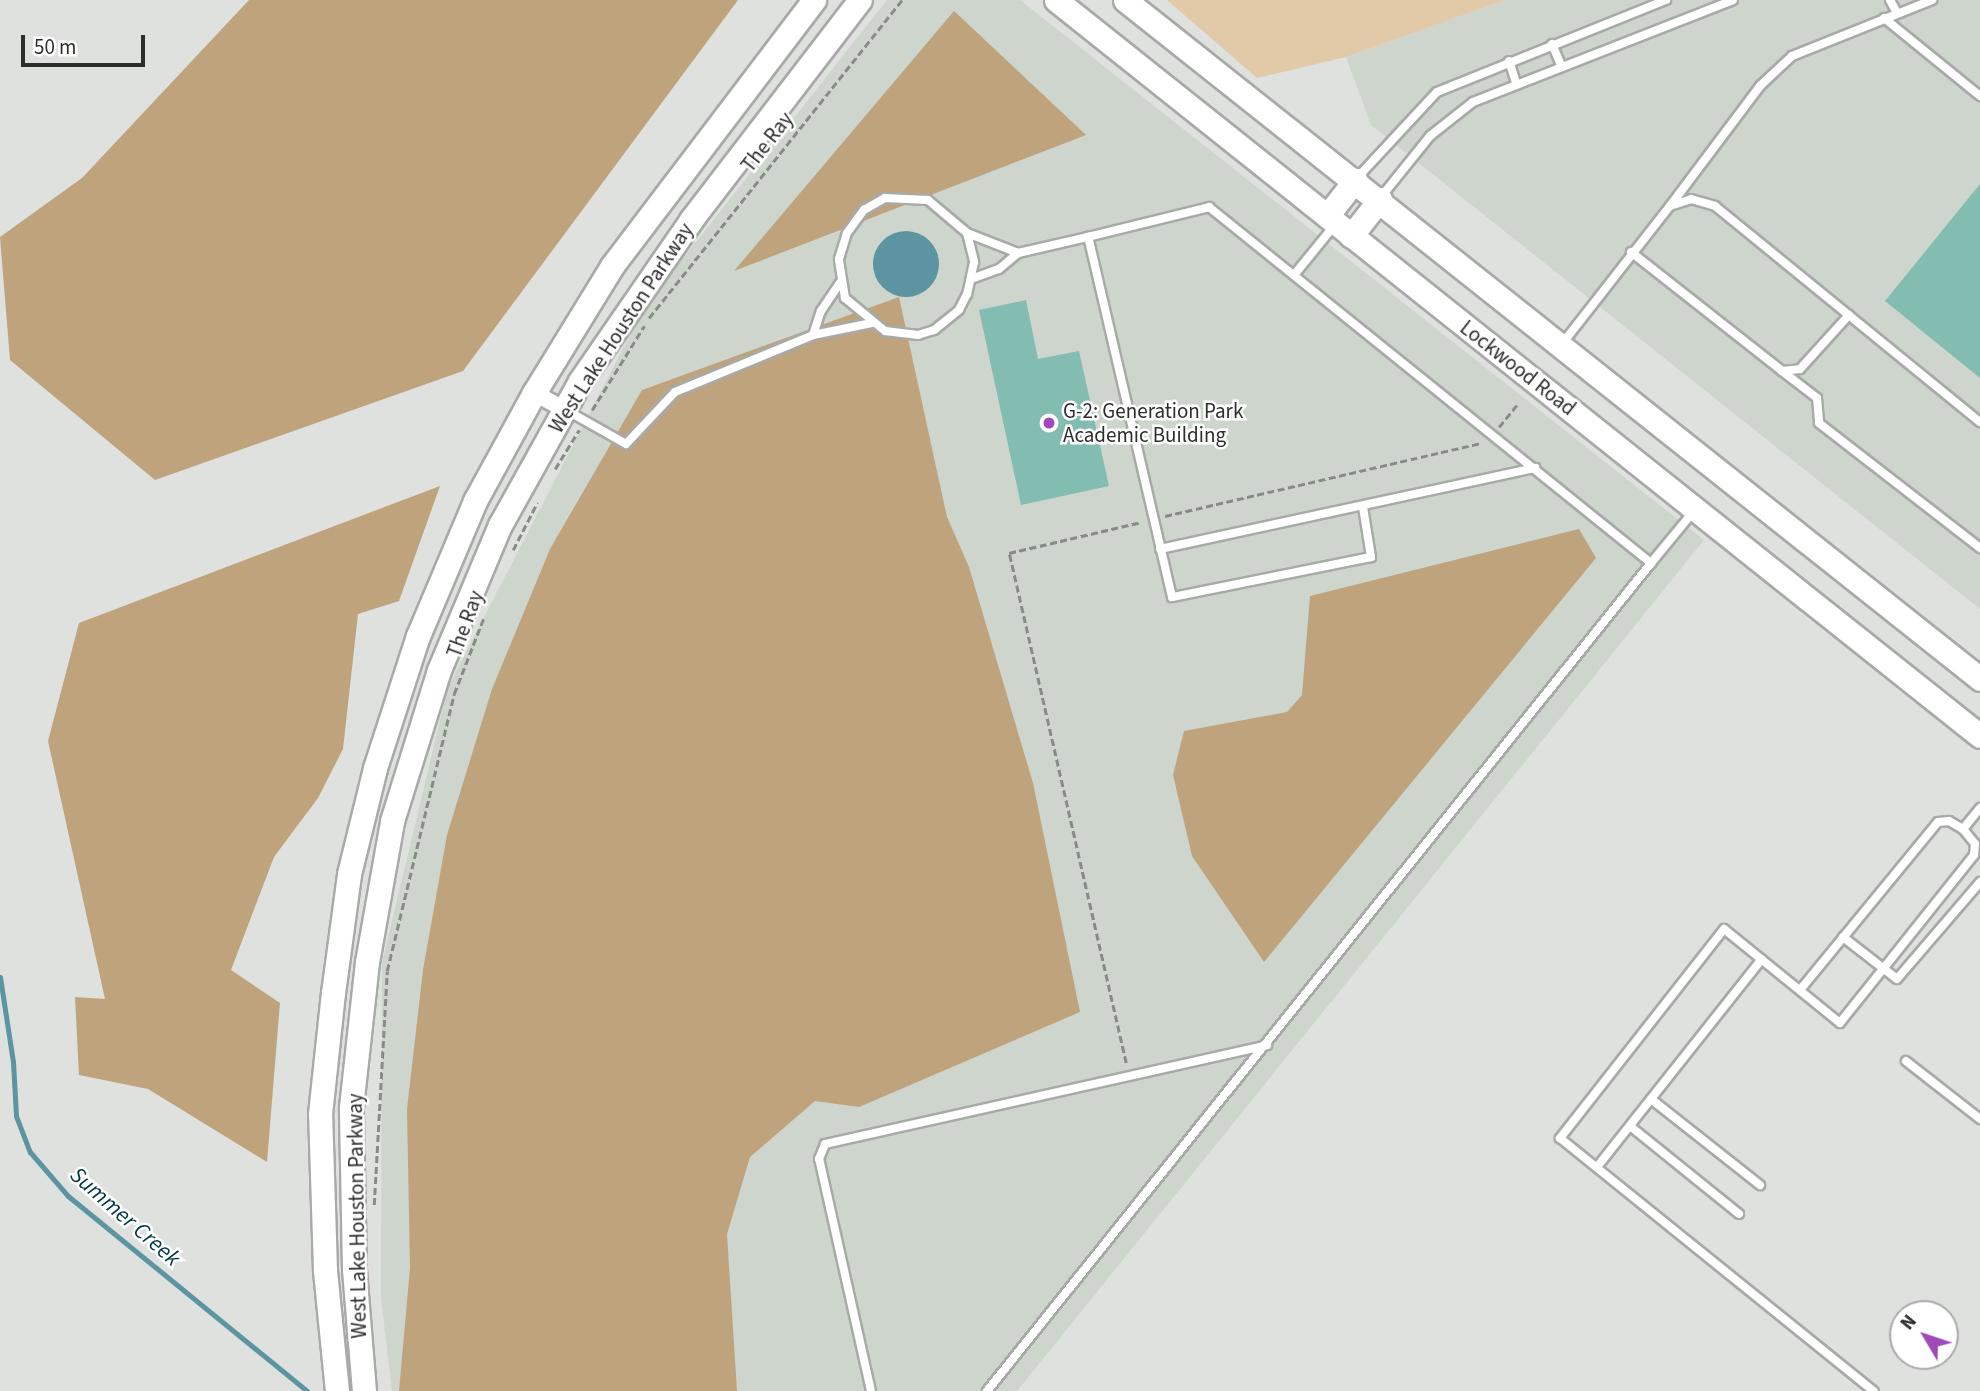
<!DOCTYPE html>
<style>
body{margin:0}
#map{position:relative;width:1980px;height:1391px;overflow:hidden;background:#dee1de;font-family:"Source Sans 3",sans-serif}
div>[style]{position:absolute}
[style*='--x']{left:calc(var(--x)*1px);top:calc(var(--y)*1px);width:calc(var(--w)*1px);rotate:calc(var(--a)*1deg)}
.built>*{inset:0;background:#cdd5cd}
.green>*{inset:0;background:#e2caa8}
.forest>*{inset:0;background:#bfa37d}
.water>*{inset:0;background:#5c94a1}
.round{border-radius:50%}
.stream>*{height:5px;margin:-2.5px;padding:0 2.5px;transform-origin:2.5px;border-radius:2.5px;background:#5c94a1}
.building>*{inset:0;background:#83bcb0}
.path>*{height:2.5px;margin-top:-1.25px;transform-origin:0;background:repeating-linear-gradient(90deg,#888a88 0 7px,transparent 0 10.5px)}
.roads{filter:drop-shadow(2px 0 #a7aaa7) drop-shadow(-2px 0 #a7aaa7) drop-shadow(0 2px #a7aaa7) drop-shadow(0 -2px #a7aaa7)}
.lane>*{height:8px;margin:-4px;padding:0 4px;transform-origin:4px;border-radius:4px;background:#fff}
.street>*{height:16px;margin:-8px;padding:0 8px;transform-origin:8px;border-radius:8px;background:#fff}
.secondary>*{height:23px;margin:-11.5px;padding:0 11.5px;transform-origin:11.5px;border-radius:11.5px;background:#fff}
.dots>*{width:19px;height:19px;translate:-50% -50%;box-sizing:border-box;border:4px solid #fff;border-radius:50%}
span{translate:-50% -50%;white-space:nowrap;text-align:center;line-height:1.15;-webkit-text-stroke:5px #fff;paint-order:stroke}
.street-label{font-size:21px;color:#2c2d2c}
.poi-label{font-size:21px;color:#2c2d2c}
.left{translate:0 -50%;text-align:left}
.water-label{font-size:23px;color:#013943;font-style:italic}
.north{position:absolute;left:1889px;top:1300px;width:70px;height:70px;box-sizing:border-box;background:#fff;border:2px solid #ababab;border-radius:50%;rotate:309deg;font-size:19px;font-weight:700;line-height:28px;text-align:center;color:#2c2d2c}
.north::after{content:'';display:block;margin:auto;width:24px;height:32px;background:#9e4ab8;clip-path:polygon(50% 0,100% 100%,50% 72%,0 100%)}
.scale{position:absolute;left:21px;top:35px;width:124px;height:32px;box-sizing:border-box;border:4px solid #2c2d2c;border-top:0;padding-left:9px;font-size:21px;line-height:24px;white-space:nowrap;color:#2c2d2c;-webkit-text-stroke:5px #fff;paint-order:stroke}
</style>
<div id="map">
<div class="built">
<div style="clip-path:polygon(887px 0,1020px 0,1704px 540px,1017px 1391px,392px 1391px,381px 1298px,382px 963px,448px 687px,644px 308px)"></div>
<div style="clip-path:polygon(1505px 0,1980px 0,1980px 609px,1371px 125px,1346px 57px)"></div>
</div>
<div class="green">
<div style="clip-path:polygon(1167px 0,1505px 0,1346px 57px,1257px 78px)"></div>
</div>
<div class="forest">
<div style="clip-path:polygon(249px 0,738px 0,463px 371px,155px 480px,10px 360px,0 237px,82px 178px)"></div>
<div style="clip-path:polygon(954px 11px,1086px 135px,734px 271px)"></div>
<div style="clip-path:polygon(899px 297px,947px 517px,969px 567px,1033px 783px,1080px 1012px,859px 1107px,815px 1101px,750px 1157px,727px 1234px,737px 1391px,399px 1391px,410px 1268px,407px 1109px,423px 970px,447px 835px,492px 689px,550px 549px,642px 390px)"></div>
<div style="clip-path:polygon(440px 486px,399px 601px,358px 614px,343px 749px,318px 798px,274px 857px,231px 970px,280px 1003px,267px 1162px,148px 1089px,79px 1075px,75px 997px,105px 999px,48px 741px,79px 623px)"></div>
<div style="clip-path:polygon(1579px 529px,1596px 558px,1264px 962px,1192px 856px,1173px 775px,1184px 731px,1287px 712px,1302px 695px,1310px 596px)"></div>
</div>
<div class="water">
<div class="round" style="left:873px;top:231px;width:66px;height:66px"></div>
</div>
<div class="stream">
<div style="--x:0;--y:977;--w:86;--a:81.3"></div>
<div style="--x:13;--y:1062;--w:54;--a:86.8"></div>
<div style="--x:16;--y:1116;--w:39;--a:69"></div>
<div style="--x:30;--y:1152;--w:58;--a:49.2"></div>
<div style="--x:68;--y:1196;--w:308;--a:39.2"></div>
</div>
<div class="building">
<div style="clip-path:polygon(1980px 184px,1980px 378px,1885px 301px)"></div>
<div style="clip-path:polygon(1026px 300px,1038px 359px,1079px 351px,1109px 486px,1021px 505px,979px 310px)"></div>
</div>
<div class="path">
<div style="--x:649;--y:318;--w:406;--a:-51.5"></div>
<div style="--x:592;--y:410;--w:99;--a:-58.2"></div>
<div style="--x:1499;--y:427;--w:28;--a:-51"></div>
<div style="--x:555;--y:469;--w:46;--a:-58.4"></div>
<div style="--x:1165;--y:516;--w:325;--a:-13"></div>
<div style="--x:513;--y:550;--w:53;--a:-62.9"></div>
<div style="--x:1126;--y:1063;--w:523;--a:-102.92"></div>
<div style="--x:1009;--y:553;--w:136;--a:-13.2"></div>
<div style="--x:374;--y:1205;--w:234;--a:-86.8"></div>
<div style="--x:387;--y:971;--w:285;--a:-76.4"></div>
<div style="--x:454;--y:694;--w:83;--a:-68.7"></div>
</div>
<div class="roads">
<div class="lane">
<div style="--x:1890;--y:0;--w:15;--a:62"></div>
<div style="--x:1884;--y:18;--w:124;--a:39.1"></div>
<div style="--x:1552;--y:44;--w:25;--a:67"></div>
<div style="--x:1509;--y:61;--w:25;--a:72"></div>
<div style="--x:1357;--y:178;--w:117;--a:-47.1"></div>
<div style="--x:1437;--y:92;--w:247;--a:-21.9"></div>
<div style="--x:1381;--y:197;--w:78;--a:-51.2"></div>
<div style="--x:1430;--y:136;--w:55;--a:-38.3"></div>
<div style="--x:1473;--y:102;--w:279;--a:-21.4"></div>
<div style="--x:1670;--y:206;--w:151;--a:-53.1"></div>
<div style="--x:1761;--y:85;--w:42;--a:-43.1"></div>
<div style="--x:1792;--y:56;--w:151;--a:-21.8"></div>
<div style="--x:967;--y:233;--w:30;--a:76"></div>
<div style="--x:974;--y:262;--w:33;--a:102"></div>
<div style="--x:967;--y:294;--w:18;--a:117"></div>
<div style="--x:959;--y:310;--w:32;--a:141"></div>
<div style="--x:934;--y:330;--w:17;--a:163"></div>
<div style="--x:918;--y:335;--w:33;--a:-173"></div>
<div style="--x:885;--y:331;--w:52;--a:-140.5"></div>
<div style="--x:845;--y:298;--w:39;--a:-99"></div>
<div style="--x:839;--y:259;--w:27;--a:-73"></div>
<div style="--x:847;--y:233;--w:29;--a:-54"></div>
<div style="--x:864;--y:210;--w:24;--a:-30"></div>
<div style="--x:885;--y:198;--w:43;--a:2.7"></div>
<div style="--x:928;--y:200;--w:51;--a:40.2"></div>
<div style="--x:967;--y:233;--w:55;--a:21.4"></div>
<div style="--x:1631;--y:252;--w:192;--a:38.2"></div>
<div style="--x:1782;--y:371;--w:18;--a:-6"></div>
<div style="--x:1800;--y:369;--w:73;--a:-47.8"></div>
<div style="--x:1294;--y:275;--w:63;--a:-50.8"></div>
<div style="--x:971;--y:279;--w:30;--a:-20"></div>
<div style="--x:999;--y:269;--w:25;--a:-40"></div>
<div style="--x:1018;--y:253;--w:72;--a:-12.9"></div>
<div style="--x:813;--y:335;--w:25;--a:-72"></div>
<div style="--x:821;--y:311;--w:34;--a:-56"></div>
<div style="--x:1562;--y:344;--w:175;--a:-52"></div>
<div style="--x:1670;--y:206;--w:22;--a:-18"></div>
<div style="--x:1691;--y:199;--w:25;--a:16"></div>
<div style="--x:1715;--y:206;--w:342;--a:39.2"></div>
<div style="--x:1782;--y:371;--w:44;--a:37.6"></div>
<div style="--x:1817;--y:398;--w:25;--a:85"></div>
<div style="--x:1819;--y:423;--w:204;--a:37.8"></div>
<div style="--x:566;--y:410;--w:69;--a:29.5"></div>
<div style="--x:626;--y:444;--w:71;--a:-46.7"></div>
<div style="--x:675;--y:392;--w:149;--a:-22.4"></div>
<div style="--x:813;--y:335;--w:60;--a:-11.5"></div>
<div style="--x:1363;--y:507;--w:51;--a:80.9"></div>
<div style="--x:1371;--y:557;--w:203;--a:168.6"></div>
<div style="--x:1172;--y:597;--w:370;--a:-103.1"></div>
<div style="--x:1088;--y:237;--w:125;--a:-13.9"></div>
<div style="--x:1209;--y:207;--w:568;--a:38.85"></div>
<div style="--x:1651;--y:563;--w:66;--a:-50.5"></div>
<div style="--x:1160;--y:549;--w:384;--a:-12.2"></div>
<div style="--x:1963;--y:829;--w:27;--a:-51"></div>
<div style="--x:1843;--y:937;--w:68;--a:37.9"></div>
<div style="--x:1897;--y:979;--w:128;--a:-49.4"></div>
<div style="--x:1800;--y:990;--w:217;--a:-50.6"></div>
<div style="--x:1938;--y:822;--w:11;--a:-5"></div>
<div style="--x:1949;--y:821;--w:16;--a:30"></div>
<div style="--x:1963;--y:829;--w:19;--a:51"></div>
<div style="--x:1975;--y:844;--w:11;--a:95"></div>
<div style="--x:1974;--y:855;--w:215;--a:128.6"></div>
<div style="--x:1840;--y:1023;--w:149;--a:-141"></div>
<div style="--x:1724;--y:929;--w:266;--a:128.1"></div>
<div style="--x:1560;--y:1138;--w:403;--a:38.9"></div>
<div style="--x:1906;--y:1061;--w:94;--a:38.1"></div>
<div style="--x:1651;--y:1099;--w:139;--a:38.3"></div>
<div style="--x:1630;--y:1126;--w:140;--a:38.9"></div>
<div style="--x:1597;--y:1167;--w:265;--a:-51.6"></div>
<div style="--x:871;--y:1391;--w:238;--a:-102.6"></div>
<div style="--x:819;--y:1159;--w:16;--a:-68"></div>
<div style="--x:825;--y:1144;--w:453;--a:-12.6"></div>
<div style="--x:987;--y:1391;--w:1061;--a:-51.27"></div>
</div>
<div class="street">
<div style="--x:534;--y:393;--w:34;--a:28"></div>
</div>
<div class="secondary">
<div style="--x:1056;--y:0;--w:1181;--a:38.54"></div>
<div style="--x:1125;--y:0;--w:1092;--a:38.45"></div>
<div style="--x:1327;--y:216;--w:46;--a:-52.1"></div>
<div style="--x:1351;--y:236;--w:47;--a:-51.9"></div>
<div style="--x:337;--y:1391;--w:122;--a:-95.7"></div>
<div style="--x:325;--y:1270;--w:156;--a:-91.8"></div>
<div style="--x:320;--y:1114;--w:122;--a:-83.9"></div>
<div style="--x:333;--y:993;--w:120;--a:-82.3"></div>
<div style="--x:349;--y:874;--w:109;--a:-76.2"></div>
<div style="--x:375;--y:768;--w:139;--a:-72"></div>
<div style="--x:418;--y:636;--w:147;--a:-67.1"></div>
<div style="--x:475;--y:501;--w:123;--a:-61.4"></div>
<div style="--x:534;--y:393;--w:149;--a:-58.4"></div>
<div style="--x:612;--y:266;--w:334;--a:-52.8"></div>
<div style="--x:364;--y:1391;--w:122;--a:-94.7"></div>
<div style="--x:354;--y:1269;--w:162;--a:-91.1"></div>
<div style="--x:351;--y:1107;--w:146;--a:-83.7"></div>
<div style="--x:367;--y:962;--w:143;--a:-79.9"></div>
<div style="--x:392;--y:821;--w:158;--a:-72.7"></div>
<div style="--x:439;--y:670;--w:157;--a:-67.2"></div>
<div style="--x:500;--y:525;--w:165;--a:-60.9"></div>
<div style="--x:580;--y:381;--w:196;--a:-55.4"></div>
<div style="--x:691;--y:220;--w:277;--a:-52.5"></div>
</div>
</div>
<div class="dots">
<div style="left:1049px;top:423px;background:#9e4ab8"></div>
</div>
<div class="street-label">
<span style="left:767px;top:142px;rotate:-52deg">The Ray</span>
<span style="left:621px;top:328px;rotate:-57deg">West Lake Houston Parkway</span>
<span style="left:1518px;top:368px;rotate:38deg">Lockwood Road</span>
<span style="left:465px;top:624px;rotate:-70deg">The Ray</span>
<span style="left:357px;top:1216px;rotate:-91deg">West Lake Houston Parkway</span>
</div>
<div class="poi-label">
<span class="left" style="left:1063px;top:423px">G-2: Generation Park<br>Academic Building</span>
</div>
<div class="water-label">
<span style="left:125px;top:1217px;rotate:41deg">Summer Creek</span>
</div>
<div class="north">N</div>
<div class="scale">50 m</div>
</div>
